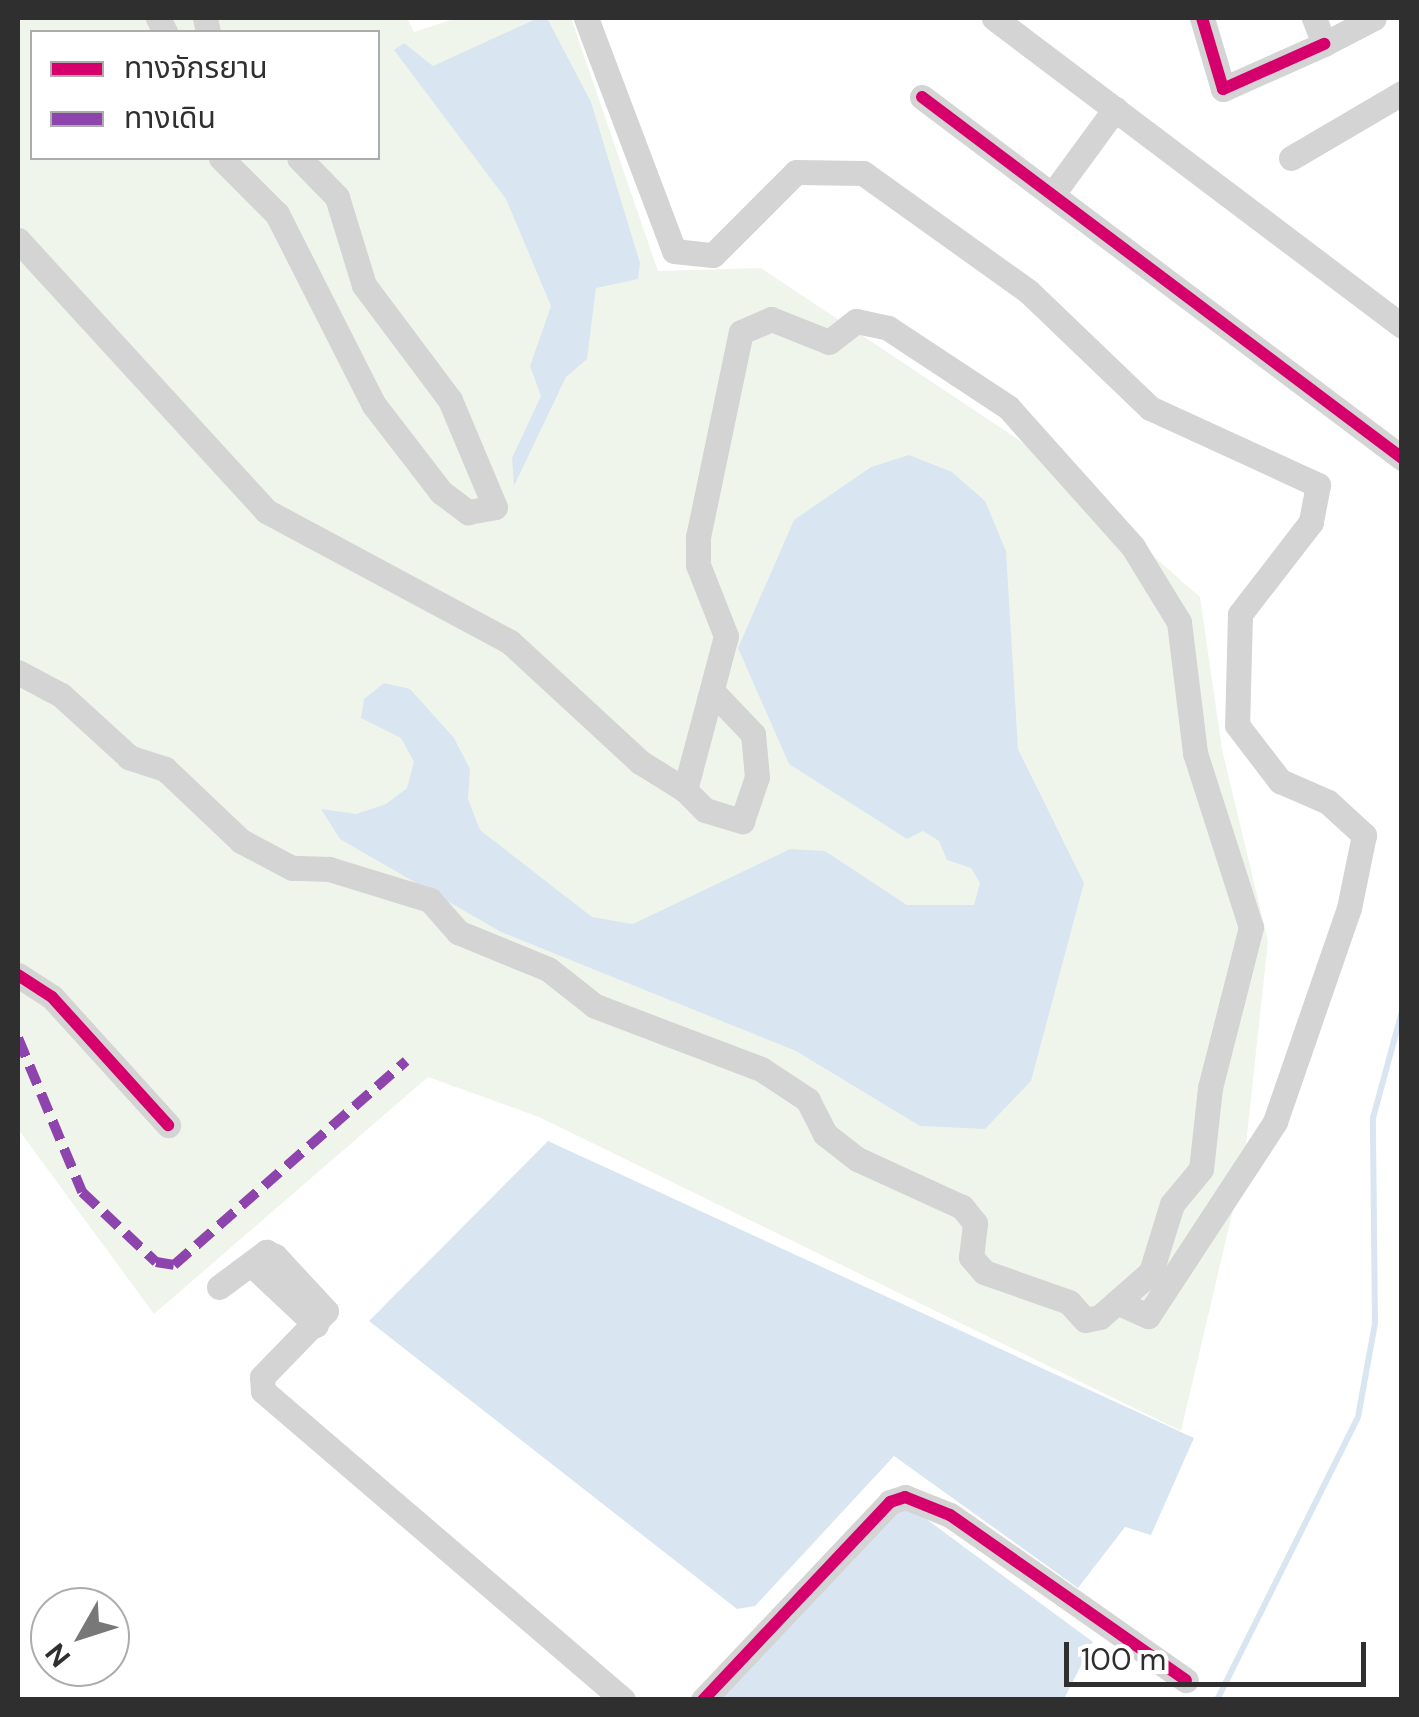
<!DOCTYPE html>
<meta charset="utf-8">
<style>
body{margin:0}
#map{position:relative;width:1419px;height:1717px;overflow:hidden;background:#fff;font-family:"DM Sans","Noto Sans Thai",sans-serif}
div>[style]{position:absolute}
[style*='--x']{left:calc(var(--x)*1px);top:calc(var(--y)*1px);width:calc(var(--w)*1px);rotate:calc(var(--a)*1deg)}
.green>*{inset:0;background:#f0f5ec}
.water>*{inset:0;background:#d9e6f1}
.stream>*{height:6px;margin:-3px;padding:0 3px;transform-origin:3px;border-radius:3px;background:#d9e6f1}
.minor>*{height:25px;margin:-12.5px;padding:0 12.5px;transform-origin:12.5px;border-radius:12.5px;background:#d4d4d4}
.quiet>*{height:10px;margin-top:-5px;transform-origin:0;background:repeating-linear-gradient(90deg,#8e44ad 0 20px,transparent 0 30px)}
.cycleway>*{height:12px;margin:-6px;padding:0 6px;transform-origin:6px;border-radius:6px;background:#d6006c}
span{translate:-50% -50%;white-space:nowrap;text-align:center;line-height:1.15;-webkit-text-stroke:10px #fff;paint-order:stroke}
.frame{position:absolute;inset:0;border:20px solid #2f2f2f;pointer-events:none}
.legend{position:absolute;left:30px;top:30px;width:350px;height:130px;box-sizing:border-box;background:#fff;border:2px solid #acacac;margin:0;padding:12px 18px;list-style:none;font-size:30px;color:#2f2f2f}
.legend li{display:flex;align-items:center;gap:20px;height:50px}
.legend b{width:50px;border:2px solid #acacac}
.north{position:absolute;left:30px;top:1587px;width:100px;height:100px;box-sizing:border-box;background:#fff;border:2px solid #acacac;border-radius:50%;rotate:231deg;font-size:28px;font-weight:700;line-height:40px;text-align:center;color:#2f2f2f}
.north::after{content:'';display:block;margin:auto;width:35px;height:45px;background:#787878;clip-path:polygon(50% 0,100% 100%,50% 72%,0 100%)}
.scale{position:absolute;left:1064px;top:1642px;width:302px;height:45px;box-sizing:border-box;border:5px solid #2f2f2f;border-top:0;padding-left:12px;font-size:30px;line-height:35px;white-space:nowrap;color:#2f2f2f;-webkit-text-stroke:8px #fff;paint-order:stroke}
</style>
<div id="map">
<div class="green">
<div style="clip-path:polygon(evenodd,18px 18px,407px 18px,414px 32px,457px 18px,571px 18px,658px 271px,761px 268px,1028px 446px,1200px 597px,1222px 749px,1268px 941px,1244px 1163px,1181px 1431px,539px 1117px,428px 1077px,154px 1314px,18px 1129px,18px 18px,32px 32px,378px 32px,378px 158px,32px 158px,32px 32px)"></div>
</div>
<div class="water">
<div style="clip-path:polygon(538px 18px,547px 18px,591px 102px,640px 263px,638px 279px,596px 288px,587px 359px,566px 377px,514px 486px,512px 458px,541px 396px,530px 366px,551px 306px,506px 199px,394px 50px,404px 43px,433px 66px)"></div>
<div style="clip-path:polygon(909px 455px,952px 472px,985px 501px,1006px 551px,1018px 749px,1084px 883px,1031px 1081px,985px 1129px,920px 1126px,796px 1051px,501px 932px,340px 839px,321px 809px,356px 814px,386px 804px,407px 788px,414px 762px,401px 738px,361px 718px,364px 699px,384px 683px,410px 689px,454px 738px,470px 769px,468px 799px,480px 830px,592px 917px,633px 924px,790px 849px,825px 851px,907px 905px,974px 905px,980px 883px,971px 868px,947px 860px,939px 841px,923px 831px,907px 839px,789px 764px,738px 648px,794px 520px,871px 467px)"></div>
<div style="clip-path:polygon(548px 1141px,1194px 1438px,1151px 1535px,1125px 1527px,1078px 1588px,894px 1456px,755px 1606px,737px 1609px,369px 1321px)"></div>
<div style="clip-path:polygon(914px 1510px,1093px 1642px,1064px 1699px,712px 1700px,890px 1511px)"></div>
</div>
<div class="stream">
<div style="--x:1217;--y:1700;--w:316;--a:-63.5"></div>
<div style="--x:1358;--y:1417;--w:96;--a:-79.7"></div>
<div style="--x:1375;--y:1323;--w:205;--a:-90.6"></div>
<div style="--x:1373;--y:1118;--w:111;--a:-74.8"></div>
</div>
<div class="minor">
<div style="--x:158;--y:18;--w:16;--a:63"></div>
<div style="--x:205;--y:18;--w:14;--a:78"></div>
<div style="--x:586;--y:18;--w:249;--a:69.3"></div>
<div style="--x:674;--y:251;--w:39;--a:6"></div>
<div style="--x:713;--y:255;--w:117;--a:-45"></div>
<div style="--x:796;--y:172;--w:67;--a:0.9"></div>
<div style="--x:863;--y:173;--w:204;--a:35.6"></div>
<div style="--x:1029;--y:292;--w:168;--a:43.8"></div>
<div style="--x:1150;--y:408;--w:185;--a:24.6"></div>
<div style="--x:1318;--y:485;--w:38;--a:101"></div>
<div style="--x:1311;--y:522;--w:116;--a:127.7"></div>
<div style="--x:1240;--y:614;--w:111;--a:91.5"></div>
<div style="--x:1237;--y:725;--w:71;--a:52.5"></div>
<div style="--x:1280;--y:781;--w:52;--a:23.6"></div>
<div style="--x:1328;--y:802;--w:49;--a:42.5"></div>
<div style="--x:1364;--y:835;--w:75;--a:101.6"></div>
<div style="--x:1349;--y:908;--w:226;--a:109.1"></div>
<div style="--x:1275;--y:1122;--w:232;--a:123.2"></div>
<div style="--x:1148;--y:1316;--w:34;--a:-156"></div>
<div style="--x:994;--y:18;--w:511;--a:37.05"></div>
<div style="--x:1202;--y:18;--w:74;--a:73.5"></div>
<div style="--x:1223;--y:89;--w:111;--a:-24"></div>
<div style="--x:1314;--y:18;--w:28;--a:69"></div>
<div style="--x:1324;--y:44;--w:56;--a:-27.5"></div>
<div style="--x:922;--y:97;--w:601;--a:36.95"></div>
<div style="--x:221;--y:158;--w:79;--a:45"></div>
<div style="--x:277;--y:214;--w:214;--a:63.1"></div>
<div style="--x:374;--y:405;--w:110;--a:52.4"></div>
<div style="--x:441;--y:492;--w:34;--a:37"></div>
<div style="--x:468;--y:512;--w:27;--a:-10"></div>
<div style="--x:495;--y:507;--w:116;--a:-112.8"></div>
<div style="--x:450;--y:400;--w:144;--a:-126.8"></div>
<div style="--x:364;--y:285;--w:92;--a:-107.1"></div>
<div style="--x:337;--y:197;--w:54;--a:-134.3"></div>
<div style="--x:1291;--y:158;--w:129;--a:-30.4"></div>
<div style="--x:1052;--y:195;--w:107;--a:-53.8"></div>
<div style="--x:18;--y:240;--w:367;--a:47.5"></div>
<div style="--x:266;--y:511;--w:277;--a:28.2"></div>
<div style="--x:510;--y:642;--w:177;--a:42.7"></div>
<div style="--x:640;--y:762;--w:53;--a:31.9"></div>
<div style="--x:685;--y:790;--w:159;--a:-75.1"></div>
<div style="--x:726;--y:636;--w:76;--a:-111.5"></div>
<div style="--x:698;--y:565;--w:28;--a:-90"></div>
<div style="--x:698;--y:537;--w:209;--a:-78.2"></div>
<div style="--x:741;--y:332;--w:33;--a:-23"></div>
<div style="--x:771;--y:319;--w:62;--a:21.6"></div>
<div style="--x:829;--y:342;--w:34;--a:-38"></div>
<div style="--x:856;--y:321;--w:33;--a:12"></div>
<div style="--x:888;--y:328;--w:144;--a:33.4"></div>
<div style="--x:1008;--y:407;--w:188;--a:48.2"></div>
<div style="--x:1133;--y:547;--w:88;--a:58.5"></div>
<div style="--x:1179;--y:622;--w:132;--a:83"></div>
<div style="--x:1195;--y:753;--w:183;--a:72.2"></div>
<div style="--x:1251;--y:927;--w:166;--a:104.3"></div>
<div style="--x:1210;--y:1088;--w:81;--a:96.3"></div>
<div style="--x:1201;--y:1169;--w:45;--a:129.6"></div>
<div style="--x:1172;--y:1204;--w:71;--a:107.2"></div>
<div style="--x:1151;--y:1272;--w:68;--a:138.6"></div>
<div style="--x:1100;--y:1317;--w:15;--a:169"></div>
<div style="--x:1085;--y:1320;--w:24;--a:-132"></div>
<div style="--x:1069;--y:1302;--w:90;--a:-160.6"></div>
<div style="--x:984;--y:1272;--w:20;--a:-131"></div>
<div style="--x:971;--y:1257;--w:34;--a:-83"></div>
<div style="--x:975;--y:1223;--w:21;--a:-129"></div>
<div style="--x:962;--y:1207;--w:115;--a:-155.4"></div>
<div style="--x:857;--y:1159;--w:41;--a:-142"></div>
<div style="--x:825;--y:1134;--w:38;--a:-117"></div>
<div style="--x:808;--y:1100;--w:56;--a:-146.6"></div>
<div style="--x:761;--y:1069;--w:178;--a:-159.2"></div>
<div style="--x:595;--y:1006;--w:60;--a:-141.8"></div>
<div style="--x:548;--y:969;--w:97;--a:-157.7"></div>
<div style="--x:458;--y:932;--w:43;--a:-131.2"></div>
<div style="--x:430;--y:900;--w:106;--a:-162.9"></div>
<div style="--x:329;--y:869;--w:37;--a:-178"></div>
<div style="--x:292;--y:868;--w:58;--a:-152.1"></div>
<div style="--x:241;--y:841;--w:105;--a:-136.5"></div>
<div style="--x:165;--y:769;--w:38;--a:-162"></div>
<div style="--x:129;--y:757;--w:92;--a:-137.6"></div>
<div style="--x:61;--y:695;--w:49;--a:-151.9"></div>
<div style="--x:685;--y:790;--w:28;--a:45"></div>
<div style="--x:705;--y:810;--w:39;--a:17"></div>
<div style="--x:742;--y:821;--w:46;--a:-71.2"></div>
<div style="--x:757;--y:777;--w:43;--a:-95.3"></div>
<div style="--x:753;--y:734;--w:59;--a:-133.6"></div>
<div style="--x:18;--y:975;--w:40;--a:32.9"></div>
<div style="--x:52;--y:997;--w:173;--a:47.8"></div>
<div style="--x:251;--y:1264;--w:89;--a:43.2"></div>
<div style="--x:219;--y:1287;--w:59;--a:-36.7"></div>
<div style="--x:266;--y:1252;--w:10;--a:24"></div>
<div style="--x:275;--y:1256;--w:75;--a:47.2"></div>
<div style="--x:326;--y:1311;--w:92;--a:134.1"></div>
<div style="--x:262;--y:1377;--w:14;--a:86"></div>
<div style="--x:263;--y:1391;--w:474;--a:40.6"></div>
<div style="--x:703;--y:1700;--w:272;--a:-46.6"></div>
<div style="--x:890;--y:1502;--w:16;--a:-18"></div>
<div style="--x:905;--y:1497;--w:48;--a:21.8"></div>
<div style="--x:950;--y:1515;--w:288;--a:35"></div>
</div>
<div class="quiet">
<div style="--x:18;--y:1038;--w:167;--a:67.4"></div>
<div style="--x:82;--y:1192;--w:102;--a:43.4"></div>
<div style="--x:156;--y:1262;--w:18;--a:9"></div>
<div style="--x:174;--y:1265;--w:309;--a:-41.3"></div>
</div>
<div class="cycleway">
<div style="--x:1202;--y:18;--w:74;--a:73.5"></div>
<div style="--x:1223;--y:89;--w:111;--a:-24"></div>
<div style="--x:922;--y:97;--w:601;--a:36.95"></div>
<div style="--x:18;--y:975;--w:40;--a:32.9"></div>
<div style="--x:52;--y:997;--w:173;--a:47.8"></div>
<div style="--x:703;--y:1700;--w:272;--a:-46.6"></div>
<div style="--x:890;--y:1502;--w:16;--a:-18"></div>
<div style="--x:905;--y:1497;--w:48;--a:21.8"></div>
<div style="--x:950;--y:1515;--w:288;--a:35"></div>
</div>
<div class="frame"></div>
<ul class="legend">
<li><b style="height:12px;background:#d6006c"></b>ทางจักรยาน</li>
<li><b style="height:12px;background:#8e44ad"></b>ทางเดิน</li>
</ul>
<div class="north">N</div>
<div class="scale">100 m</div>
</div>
